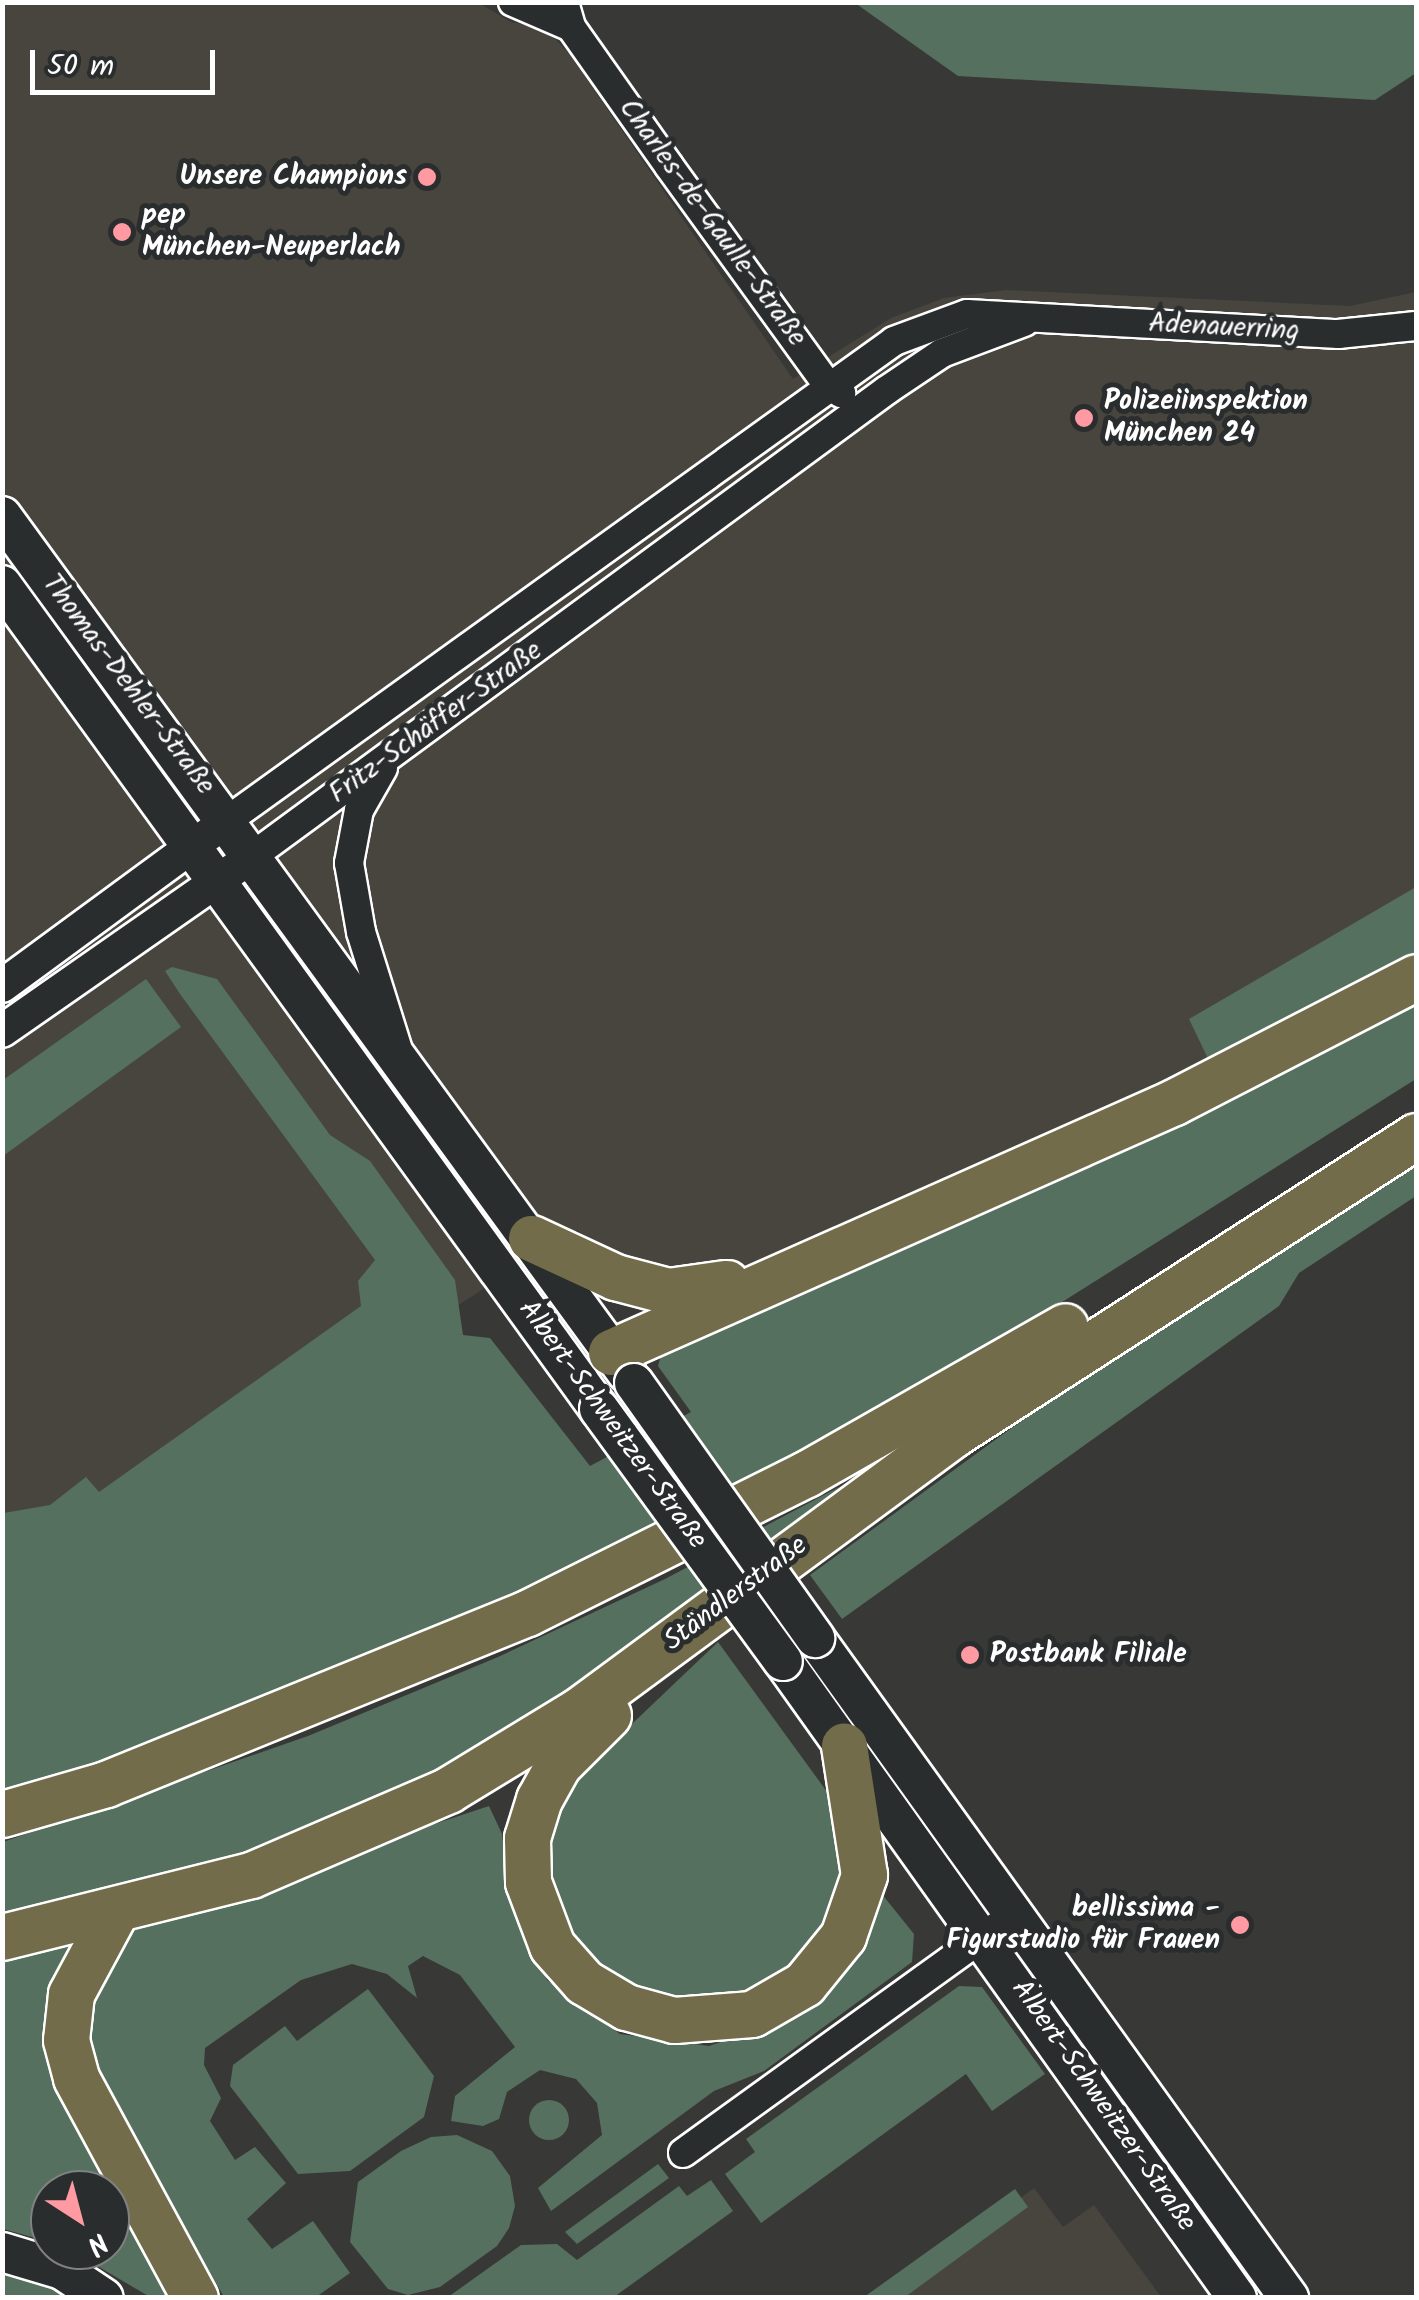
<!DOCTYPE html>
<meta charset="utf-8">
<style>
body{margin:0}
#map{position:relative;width:1419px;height:2300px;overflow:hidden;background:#383836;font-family:Kalam,sans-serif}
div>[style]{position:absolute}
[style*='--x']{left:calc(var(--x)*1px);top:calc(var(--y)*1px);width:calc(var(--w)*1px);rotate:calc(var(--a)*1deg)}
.built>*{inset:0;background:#48453f}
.green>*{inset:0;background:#55705e}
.round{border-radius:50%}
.roads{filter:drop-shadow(2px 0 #fff) drop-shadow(-2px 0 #fff) drop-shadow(0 2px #fff) drop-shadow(0 -2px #fff)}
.minor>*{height:28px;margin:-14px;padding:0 14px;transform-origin:14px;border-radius:14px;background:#2a2d2e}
.tertiary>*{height:32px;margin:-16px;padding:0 16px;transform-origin:16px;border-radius:16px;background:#2a2d2e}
.secondary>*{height:38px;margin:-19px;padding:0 19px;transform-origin:19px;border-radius:19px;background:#2a2d2e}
.trunk>*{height:45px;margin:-22.5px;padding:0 22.5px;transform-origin:22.5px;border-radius:22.5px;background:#726c4b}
.bridges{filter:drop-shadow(2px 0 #fff) drop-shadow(-2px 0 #fff) drop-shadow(0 2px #fff) drop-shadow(0 -2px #fff)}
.secondary-bridge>*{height:38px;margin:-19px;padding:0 19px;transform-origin:19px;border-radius:19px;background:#2a2d2e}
.dots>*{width:28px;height:28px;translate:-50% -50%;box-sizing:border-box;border:5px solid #2a2d2e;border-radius:50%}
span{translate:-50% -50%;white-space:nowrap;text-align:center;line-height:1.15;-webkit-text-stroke:10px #2a2d2e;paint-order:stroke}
.poi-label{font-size:28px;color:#fff;font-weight:700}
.right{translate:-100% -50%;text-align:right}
.left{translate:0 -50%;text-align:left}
.street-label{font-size:28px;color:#fff}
.frame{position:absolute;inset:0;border:5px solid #fff;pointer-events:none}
.north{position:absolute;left:30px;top:2170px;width:100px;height:100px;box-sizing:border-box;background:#2a2d2e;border:2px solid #7f8182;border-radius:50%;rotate:144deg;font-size:28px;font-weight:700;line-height:40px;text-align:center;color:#fff}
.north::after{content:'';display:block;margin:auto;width:35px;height:45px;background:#ff9aa2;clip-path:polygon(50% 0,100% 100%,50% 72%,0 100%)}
.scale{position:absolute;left:30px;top:50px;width:185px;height:45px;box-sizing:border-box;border:5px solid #fff;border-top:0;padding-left:12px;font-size:30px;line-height:35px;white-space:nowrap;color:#fff;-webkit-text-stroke:8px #2a2d2e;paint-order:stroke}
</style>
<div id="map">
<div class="built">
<div style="clip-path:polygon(477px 2px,511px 22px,545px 28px,570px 55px,793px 379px,891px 318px,944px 298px,1006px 290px,1350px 306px,1416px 292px,1416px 963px,1168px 1089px,769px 1264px,702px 1279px,620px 1261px,577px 1230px,38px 1570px,3px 1541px,3px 3px)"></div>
<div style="clip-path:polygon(1034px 2188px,1063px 2227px,1094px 2205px,1161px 2297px,886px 2298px)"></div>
</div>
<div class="green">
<div style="clip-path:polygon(855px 3px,1416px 3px,1416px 73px,1375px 100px,958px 76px)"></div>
<div style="clip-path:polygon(1416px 887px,1416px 963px,1212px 1067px,1189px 1019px)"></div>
<div style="clip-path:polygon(274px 925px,415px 1120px,439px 1135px,587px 1342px,584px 1349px,576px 1351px,267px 930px)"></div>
<div style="clip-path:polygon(172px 967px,217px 979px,330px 1135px,370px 1161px,455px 1280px,463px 1335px,490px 1338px,590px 1466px,691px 1412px,658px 1366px,664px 1344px,1416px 995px,1416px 1079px,921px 1391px,602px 1558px,122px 1757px,3px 1793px,4px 1513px,50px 1505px,86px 1477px,99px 1492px,361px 1306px,358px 1281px,375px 1260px,180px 994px,165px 971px)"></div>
<div style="clip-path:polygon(146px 979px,181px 1027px,3px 1156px,3px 1080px)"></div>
<div style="clip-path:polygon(1416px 1158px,1416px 1196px,1299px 1273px,1279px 1306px,842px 1619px,810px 1575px,1091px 1370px)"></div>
<div style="clip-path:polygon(841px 1486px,510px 1737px,312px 1837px,3px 1922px,3px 1842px,308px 1736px,498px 1657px,665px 1579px)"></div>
<div style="clip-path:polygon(718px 1642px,833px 1800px,854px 1843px,828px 1926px,799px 1962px,746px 1994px,696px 2001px,645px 1992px,590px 1956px,567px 1926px,552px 1889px,549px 1850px,556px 1813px,572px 1781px)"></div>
<div style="clip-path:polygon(489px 1806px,502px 1834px,510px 1894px,547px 1980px,620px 2034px,709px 2046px,747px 2033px,881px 1893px,914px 1934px,912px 1962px,764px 2071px,714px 2091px,551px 2211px,538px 2188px,602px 2135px,597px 2103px,576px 2079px,540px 2070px,507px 2092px,499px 2119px,483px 2126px,451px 2121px,455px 2096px,515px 2047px,460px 1975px,423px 1956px,408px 1966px,417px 1998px,387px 1974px,352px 1964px,301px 1980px,205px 2048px,204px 2065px,221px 2098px,210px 2121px,235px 2160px,255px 2147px,286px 2183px,247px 2219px,272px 2249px,313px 2221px,350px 2273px,316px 2297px,224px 2297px,92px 2066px,80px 2022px,105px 1949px,149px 1918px)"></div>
<div style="clip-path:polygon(70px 1945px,59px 1989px,185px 2297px,150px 2297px,70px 2250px,110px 2250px,110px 2190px,50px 2190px,50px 2242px,3px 2229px,3px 1955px)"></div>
<div style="clip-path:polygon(959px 1986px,982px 1987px,1045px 2074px,992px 2111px,966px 2074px,761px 2223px,725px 2174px,755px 2152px,746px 2139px)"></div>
<div style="clip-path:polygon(368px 1989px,434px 2076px,424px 2117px,350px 2171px,298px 2174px,230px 2086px,233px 2065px,285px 2026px,297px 2041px)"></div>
<div class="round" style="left:529px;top:2100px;width:40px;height:40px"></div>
<div style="clip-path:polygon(457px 2135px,492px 2151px,510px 2176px,515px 2206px,509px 2228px,497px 2246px,440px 2287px,408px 2295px,388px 2289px,350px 2242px,358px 2182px,401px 2151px,431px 2137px)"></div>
<div style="clip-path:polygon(658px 2164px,669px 2178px,577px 2244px,565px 2232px)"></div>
<div style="clip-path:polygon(711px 2180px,733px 2211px,614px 2297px,448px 2297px,521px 2245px,557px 2244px,577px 2260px,679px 2186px,687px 2196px)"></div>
<div style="clip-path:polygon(1015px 2189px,1028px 2207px,905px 2297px,864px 2297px)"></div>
<div style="clip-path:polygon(2px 2263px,86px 2297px,3px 2297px)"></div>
</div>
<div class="roads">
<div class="minor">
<div style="--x:513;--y:2;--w:63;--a:23.3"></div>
<div style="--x:564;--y:2;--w:26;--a:74"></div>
<div style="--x:571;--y:27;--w:170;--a:54.8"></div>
<div style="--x:669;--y:166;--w:269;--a:54.1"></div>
<div style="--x:827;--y:384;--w:17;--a:33"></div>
<div style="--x:383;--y:768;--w:48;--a:119.7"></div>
<div style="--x:359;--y:810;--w:54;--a:100.7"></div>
<div style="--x:349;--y:863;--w:70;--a:80.1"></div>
<div style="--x:361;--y:932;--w:121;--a:72.6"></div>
<div style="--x:228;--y:820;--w:820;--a:-35.72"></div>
<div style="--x:894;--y:341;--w:78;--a:-20.3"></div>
<div style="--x:967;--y:314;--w:372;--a:3.1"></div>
<div style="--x:1338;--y:334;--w:78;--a:-5.9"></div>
<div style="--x:254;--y:855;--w:785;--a:-36.3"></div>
<div style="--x:887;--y:390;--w:66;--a:-33.9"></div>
<div style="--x:942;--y:353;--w:88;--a:-20.7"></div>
<div style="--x:683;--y:2153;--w:408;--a:-35.8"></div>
</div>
<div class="tertiary">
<div style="--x:2;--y:986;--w:280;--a:-36.3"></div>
<div style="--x:2;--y:1031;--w:307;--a:-34.9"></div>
</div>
<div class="secondary">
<div style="--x:2;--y:516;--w:1061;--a:53.9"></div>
<div style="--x:2;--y:585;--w:1018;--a:54.08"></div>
<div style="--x:815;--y:1638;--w:813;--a:54.31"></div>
<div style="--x:783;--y:1661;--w:782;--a:54.52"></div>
<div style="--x:2;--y:2252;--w:63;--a:16.7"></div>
<div style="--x:62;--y:2270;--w:50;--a:33.7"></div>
</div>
<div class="trunk">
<div style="--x:531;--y:1238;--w:93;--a:24.9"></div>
<div style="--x:615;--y:1277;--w:55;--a:14.8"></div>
<div style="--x:668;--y:1291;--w:59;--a:-7.9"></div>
<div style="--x:611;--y:1352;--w:616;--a:-23.94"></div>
<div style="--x:1174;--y:1102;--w:272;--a:-27.3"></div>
<div style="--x:608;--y:1715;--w:71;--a:135"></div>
<div style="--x:558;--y:1765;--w:39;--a:119"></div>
<div style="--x:539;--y:1799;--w:41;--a:107.1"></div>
<div style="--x:527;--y:1838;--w:44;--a:88.7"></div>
<div style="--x:528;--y:1882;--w:68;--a:69.4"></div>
<div style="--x:552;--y:1946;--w:48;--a:48.4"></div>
<div style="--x:584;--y:1982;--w:49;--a:30.8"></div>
<div style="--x:626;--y:2007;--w:50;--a:15.2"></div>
<div style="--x:674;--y:2020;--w:78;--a:-4.4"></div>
<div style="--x:752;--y:2014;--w:60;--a:-30"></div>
<div style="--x:804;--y:1984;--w:62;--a:-50.9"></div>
<div style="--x:843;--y:1936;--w:65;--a:-71"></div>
<div style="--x:864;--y:1875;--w:131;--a:-98.8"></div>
<div style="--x:2;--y:1814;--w:108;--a:-16.1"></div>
<div style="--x:106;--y:1784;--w:454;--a:-22.1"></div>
<div style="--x:527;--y:1613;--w:312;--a:-26.5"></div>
<div style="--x:806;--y:1474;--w:298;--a:-29.7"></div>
<div style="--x:114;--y:1914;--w:91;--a:118.3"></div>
<div style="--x:71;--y:1994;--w:46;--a:96.2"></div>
<div style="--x:66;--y:2040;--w:39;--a:75"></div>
<div style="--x:76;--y:2078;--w:250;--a:61.6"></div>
<div style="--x:2;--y:1937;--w:257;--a:-14"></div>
<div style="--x:251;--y:1875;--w:215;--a:-23.3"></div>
<div style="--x:448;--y:1790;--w:152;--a:-31.3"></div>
<div style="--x:578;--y:1711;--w:465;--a:-36.4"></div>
<div style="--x:952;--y:1435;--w:552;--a:-32.8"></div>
</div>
</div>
<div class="bridges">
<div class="secondary-bridge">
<div style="--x:634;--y:1383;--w:313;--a:54.6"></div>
<div style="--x:599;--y:1409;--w:312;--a:53.9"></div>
</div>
</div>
<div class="dots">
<div style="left:427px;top:177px;background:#ff9aa2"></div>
<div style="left:122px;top:232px;background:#ff9aa2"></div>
<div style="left:1084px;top:418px;background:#ff9aa2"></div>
<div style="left:970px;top:1655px;background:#ff9aa2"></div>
<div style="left:1240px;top:1925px;background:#ff9aa2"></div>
</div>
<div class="poi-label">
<span class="right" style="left:407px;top:177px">Unsere Champions</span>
<span class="left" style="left:142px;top:232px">pep<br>München-Neuperlach</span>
<span class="left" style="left:1104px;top:418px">Polizeiinspektion<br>München 24</span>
<span class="left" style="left:990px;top:1655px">Postbank Filiale</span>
<span class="right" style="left:1220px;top:1925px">bellissima -<br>Figurstudio für Frauen</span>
</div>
<div class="street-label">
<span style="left:712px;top:223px;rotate:54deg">Charles-de-Gaulle-Straße</span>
<span style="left:1224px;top:328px;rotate:3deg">Adenauerring</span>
<span style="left:128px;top:685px;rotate:53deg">Thomas-Dehler-Straße</span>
<span style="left:436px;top:723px;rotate:-36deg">Fritz-Schäffer-Straße</span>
<span style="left:612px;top:1425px;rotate:54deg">Albert-Schweitzer-Straße</span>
<span style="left:736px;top:1594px;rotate:-37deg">Ständlerstraße</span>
<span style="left:1103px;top:2106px;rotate:55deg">Albert-Schweitzer-Straße</span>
</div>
<div class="frame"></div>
<div class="north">N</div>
<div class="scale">50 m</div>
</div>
